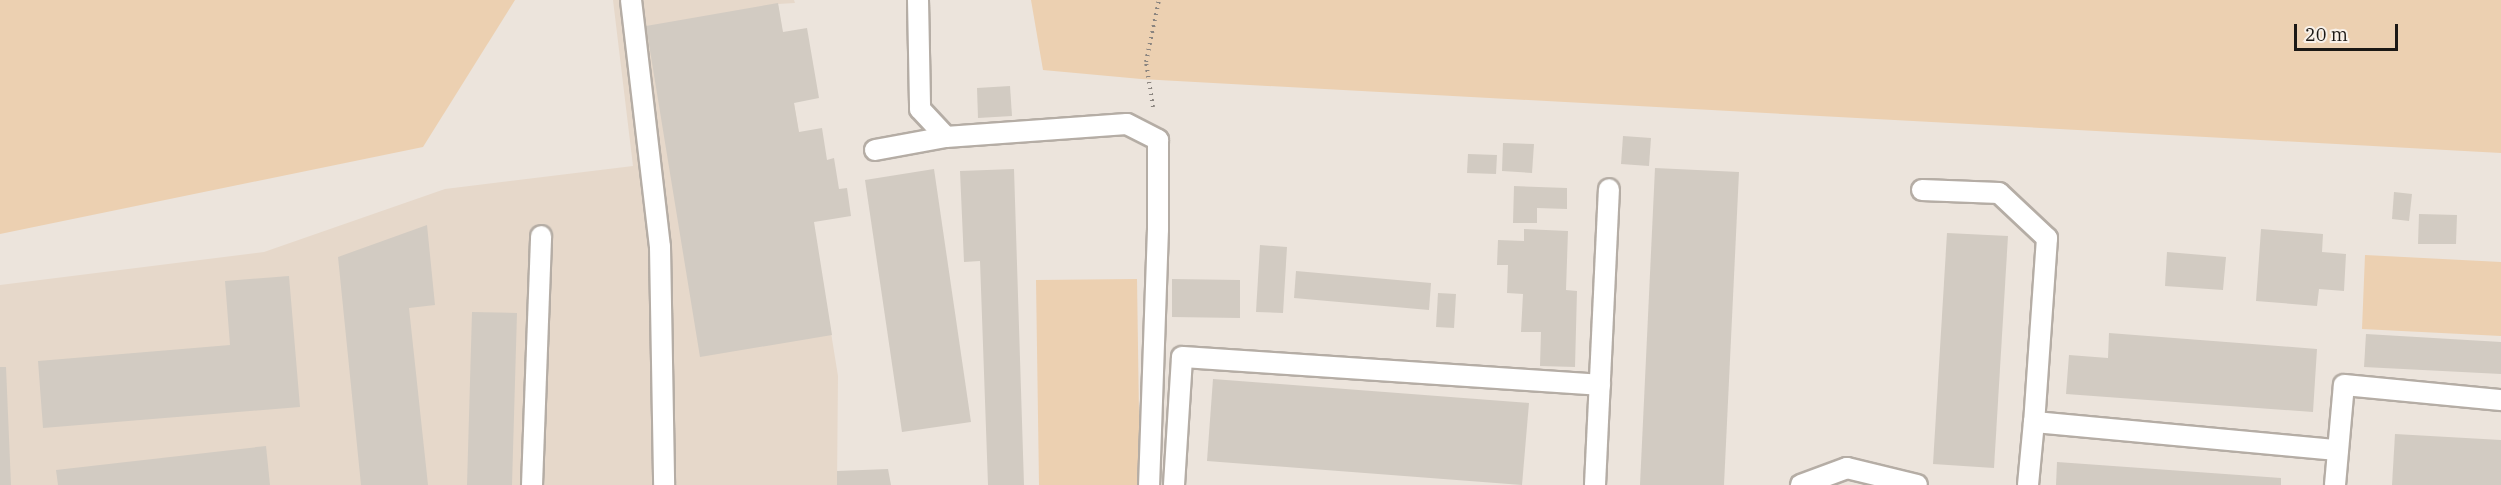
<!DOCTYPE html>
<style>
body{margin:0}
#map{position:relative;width:2501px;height:485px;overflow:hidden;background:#ece4dc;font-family:"IBM Plex Serif",serif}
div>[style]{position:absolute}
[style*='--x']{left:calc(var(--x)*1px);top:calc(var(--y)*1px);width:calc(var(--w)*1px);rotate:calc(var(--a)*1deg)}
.built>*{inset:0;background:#e6d8ca}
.green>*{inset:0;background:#ecd0b1}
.building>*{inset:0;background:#d2cbc2}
.path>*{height:4px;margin-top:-2px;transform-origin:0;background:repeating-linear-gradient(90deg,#8a847f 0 1.5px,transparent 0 6px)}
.roads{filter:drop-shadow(2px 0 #b5ada5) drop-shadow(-2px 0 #b5ada5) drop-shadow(0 2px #b5ada5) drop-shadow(0 -2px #b5ada5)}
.service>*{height:20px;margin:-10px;padding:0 10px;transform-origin:10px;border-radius:10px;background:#fff}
span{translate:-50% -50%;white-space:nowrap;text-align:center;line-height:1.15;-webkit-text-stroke:5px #f9f1e9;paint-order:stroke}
.scale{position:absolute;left:2294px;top:24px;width:104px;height:27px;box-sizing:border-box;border:3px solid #1b1815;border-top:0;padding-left:8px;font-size:18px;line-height:21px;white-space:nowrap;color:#1b1815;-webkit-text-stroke:4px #f9f1e9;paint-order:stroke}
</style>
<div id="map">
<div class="built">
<div style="clip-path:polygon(613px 0,794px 0,795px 3px,778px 4px,838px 376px,837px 485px,0 485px,0 285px,264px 252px,445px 189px,633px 166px)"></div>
</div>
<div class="green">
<div style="clip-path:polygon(0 0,515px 0,423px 147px,0 234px)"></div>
<div style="clip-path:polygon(1031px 0,2501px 0,2501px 153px,1141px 79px,1043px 70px)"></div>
<div style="clip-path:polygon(2365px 255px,2501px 262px,2501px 336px,2362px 329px)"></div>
<div style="clip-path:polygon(1137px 279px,1140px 485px,1039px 485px,1036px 280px)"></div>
</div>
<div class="building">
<div style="clip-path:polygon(778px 3px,783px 32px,807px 28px,819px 98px,794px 103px,799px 132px,822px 128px,827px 160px,834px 158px,839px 189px,847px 188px,851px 216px,814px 222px,832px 335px,700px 357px,646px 26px)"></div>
<div style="clip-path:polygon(1010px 86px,1012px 116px,978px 118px,977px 88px)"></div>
<div style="clip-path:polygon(1623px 136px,1651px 138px,1649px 166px,1621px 164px)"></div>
<div style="clip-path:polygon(1503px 143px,1534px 144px,1532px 173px,1502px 171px)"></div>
<div style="clip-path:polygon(1468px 154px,1497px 155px,1496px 174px,1467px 173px)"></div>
<div style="clip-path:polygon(1655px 168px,1739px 172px,1724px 485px,1640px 485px)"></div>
<div style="clip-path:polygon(934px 169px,971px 422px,902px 432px,865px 180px)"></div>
<div style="clip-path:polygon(1014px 169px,1024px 485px,988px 485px,980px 261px,964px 262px,960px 171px)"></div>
<div style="clip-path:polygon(1514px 186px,1567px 188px,1567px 209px,1537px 208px,1537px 223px,1513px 223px)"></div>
<div style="clip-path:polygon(2394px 192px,2412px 194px,2409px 221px,2392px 219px)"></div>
<div style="clip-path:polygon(2419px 214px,2457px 215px,2456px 244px,2418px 244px)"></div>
<div style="clip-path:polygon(427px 225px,435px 305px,409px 308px,428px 485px,361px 485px,338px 257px)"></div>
<div style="clip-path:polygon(1524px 229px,1568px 231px,1566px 290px,1577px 291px,1575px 367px,1540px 366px,1541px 332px,1521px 332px,1523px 294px,1507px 293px,1508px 265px,1497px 265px,1498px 240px,1524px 241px)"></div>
<div style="clip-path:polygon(2261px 229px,2323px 234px,2322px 252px,2346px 254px,2344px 291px,2319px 289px,2317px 306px,2256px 301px)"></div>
<div style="clip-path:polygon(1947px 233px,2008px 236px,1994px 468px,1933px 464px)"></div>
<div style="clip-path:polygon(1260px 245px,1287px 247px,1283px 313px,1256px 312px)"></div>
<div style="clip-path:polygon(2167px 252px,2226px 257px,2223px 290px,2165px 286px)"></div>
<div style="clip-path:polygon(1296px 271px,1431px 283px,1429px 310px,1294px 298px)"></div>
<div style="clip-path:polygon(289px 276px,300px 407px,43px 428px,38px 361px,230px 345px,225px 281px)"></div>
<div style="clip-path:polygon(1172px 279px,1240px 280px,1240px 318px,1172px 317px)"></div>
<div style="clip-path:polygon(1438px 293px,1456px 294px,1454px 328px,1436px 327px)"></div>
<div style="clip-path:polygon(472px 312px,517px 313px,512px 485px,467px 485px)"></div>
<div style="clip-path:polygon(2109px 333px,2317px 349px,2313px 412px,2066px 394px,2069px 355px,2108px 358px)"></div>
<div style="clip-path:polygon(2366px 334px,2501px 342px,2501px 374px,2364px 367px)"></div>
<div style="clip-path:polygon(0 367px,6px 367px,11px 485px,0 485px)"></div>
<div style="clip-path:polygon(1213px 379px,1529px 403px,1522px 485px,1207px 461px)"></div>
<div style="clip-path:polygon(2395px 434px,2501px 440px,2501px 485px,2392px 485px)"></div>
<div style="clip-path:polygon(266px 446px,270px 485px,58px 485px,56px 470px)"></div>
<div style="clip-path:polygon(2057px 462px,2281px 478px,2281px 485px,2056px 485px)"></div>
<div style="clip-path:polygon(888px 469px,891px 485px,837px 485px,837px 471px)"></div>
</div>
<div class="path">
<div style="--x:1153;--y:107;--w:46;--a:-98.8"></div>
<div style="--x:1146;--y:62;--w:63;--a:-78.2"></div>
</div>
<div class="roads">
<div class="service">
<div style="--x:631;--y:0;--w:249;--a:83.3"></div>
<div style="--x:660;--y:247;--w:238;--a:89"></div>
<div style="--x:918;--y:0;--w:109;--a:88.9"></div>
<div style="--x:920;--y:109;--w:38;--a:47"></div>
<div style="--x:946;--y:137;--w:181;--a:-4.1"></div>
<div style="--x:1127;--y:124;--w:35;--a:27"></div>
<div style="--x:1158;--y:140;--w:89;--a:90"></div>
<div style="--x:1158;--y:229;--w:256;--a:92"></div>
<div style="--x:875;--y:150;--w:72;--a:-10.4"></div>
<div style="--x:1922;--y:190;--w:77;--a:2.2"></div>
<div style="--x:1999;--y:193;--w:66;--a:43.2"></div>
<div style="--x:2047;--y:238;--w:184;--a:94"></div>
<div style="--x:532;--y:485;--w:249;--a:-87.9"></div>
<div style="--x:1174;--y:485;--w:128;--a:-86.4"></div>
<div style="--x:1182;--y:357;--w:419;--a:3.8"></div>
<div style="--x:1595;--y:485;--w:296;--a:-87.3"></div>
<div style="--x:1801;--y:485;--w:49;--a:-20.3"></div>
<div style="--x:1847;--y:468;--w:72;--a:13.7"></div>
<div style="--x:2028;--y:485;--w:63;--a:-84.6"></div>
<div style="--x:2034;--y:422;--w:305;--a:5.3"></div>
<div style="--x:2335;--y:485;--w:100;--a:-84.9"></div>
<div style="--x:2344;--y:385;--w:158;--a:5.5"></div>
</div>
</div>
<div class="scale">20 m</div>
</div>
